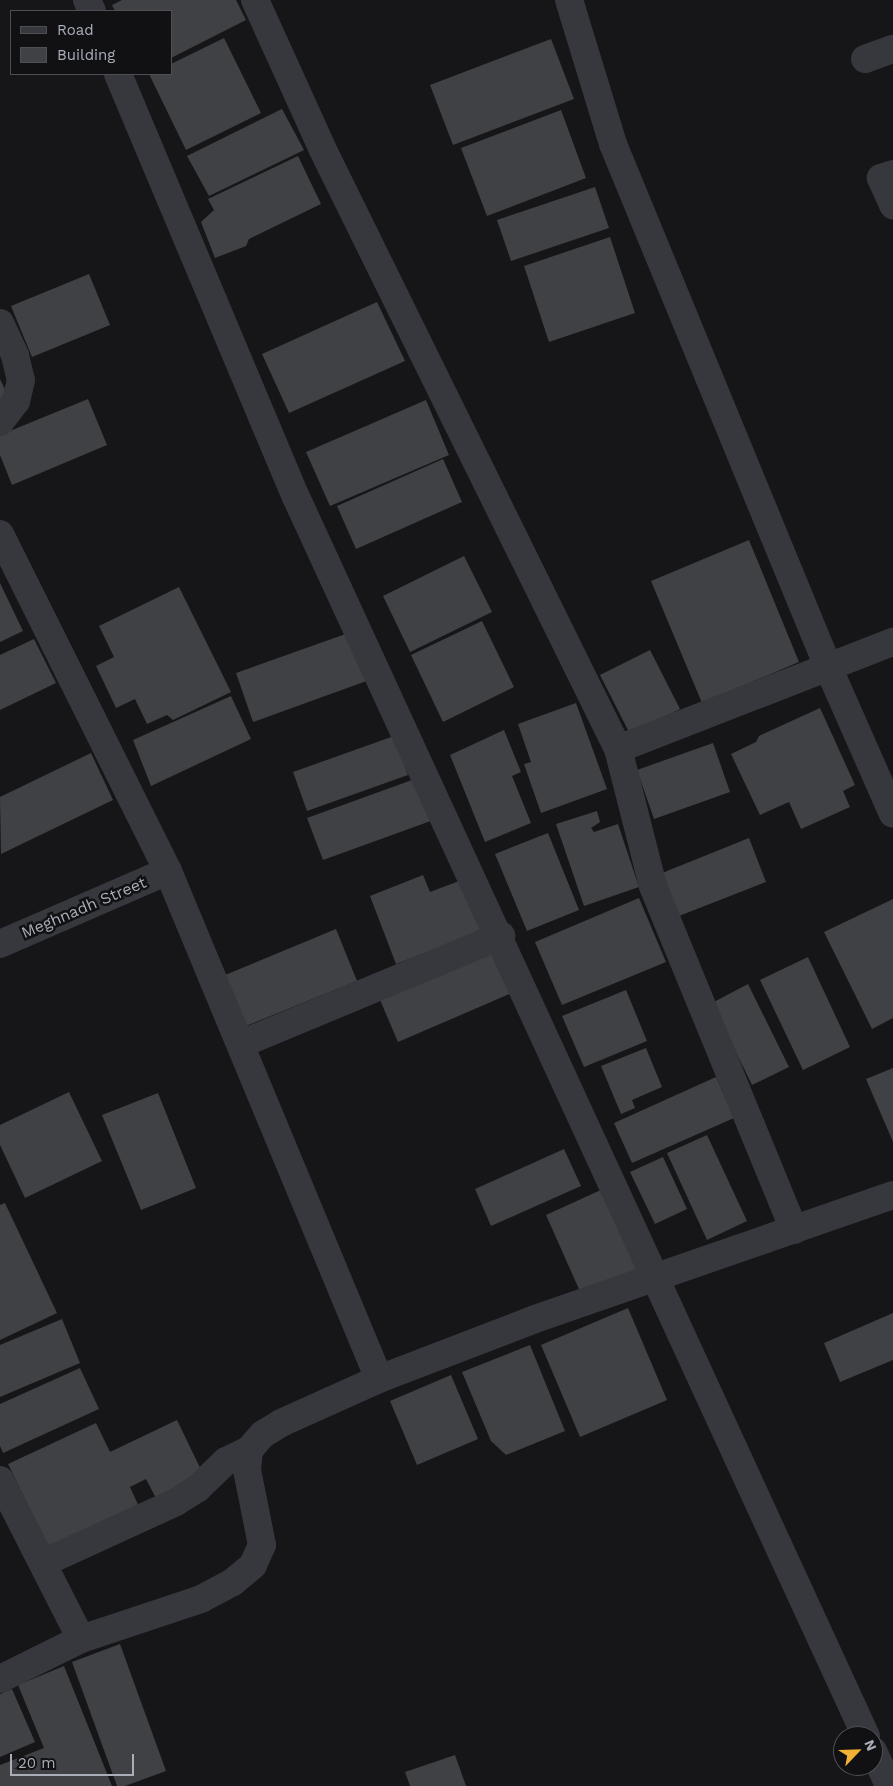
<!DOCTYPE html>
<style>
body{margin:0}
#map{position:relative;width:893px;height:1786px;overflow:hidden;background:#161618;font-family:"Work Sans",sans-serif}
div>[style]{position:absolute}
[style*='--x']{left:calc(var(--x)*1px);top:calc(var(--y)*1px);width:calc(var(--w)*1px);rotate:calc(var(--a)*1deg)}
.building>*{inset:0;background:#404145}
.street>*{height:28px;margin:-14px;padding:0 14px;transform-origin:14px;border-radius:14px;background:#37383d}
span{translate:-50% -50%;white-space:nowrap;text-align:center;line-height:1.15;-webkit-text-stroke:5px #111113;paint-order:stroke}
.street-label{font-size:16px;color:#a8adb8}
.legend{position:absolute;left:10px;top:10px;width:162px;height:65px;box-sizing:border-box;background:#111113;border:1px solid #4d4f55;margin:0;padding:6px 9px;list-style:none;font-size:15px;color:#a8adb8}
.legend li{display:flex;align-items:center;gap:10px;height:25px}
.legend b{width:25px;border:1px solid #4d4f55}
.north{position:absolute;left:833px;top:1726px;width:50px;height:50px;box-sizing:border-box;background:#111113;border:1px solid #4d4f55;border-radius:50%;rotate:66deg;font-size:14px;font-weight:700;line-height:20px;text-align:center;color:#a8adb8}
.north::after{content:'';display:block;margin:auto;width:18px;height:22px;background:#f2b134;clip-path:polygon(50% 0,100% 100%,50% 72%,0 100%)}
.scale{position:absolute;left:10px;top:1754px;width:124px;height:22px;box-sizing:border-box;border:2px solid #a8adb8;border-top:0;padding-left:6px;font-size:15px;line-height:18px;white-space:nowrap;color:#a8adb8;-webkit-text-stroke:4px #111113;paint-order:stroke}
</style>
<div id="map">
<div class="building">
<div style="clip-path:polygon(122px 0,236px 0,246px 20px,171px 58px,171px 11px,115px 11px,112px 5px)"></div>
<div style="clip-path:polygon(224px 38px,261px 113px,186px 150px,149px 74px,171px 74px,171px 64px)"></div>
<div style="clip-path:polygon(551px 39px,574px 99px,453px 145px,430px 85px)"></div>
<div style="clip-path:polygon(282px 109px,304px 150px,209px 196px,187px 156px)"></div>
<div style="clip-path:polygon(561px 110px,586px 178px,487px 216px,461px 148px)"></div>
<div style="clip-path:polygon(298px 156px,321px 204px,249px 239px,246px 246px,215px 258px,201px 222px,214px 210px,208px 199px)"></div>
<div style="clip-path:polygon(595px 187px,609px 228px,511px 261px,497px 220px)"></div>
<div style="clip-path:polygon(610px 237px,635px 313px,549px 342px,524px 266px)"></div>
<div style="clip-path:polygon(89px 274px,110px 325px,32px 357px,11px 306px)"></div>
<div style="clip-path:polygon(377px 302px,405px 361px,289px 413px,262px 354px)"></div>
<div style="clip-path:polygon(0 379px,10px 400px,0 404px)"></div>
<div style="clip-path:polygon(88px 399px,107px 445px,12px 485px,0 455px,0 435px)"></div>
<div style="clip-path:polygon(426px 400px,449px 455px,330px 506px,306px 452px)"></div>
<div style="clip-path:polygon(443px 459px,462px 502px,356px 549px,337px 506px)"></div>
<div style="clip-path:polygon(749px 540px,799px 662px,702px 703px,651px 581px)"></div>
<div style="clip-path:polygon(464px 556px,492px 612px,410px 652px,383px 596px)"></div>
<div style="clip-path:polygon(0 583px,23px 631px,0 642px)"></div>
<div style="clip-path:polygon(179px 587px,231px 692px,173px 720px,167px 715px,147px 724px,135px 699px,116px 708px,96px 666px,114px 657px,99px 626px)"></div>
<div style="clip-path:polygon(482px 621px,514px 687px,443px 722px,411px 655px)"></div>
<div style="clip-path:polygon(354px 631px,372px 679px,253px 722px,236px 673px)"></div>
<div style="clip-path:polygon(34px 639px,56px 683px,0 710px,0 655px)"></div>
<div style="clip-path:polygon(650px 650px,680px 709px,630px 734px,600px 675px)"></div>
<div style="clip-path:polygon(231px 696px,251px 739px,151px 786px,133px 740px)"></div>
<div style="clip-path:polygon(576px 703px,607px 789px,541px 813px,524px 764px,531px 762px,518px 724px)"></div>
<div style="clip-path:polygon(820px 708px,855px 785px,843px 791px,850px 807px,801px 829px,789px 802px,760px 815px,731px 754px,756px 742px,759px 736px)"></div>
<div style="clip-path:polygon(504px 730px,521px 772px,512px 776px,531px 823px,485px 842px,450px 755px)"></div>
<div style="clip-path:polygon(394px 736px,408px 775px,307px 811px,293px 772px)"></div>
<div style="clip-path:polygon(713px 743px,730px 792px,654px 819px,637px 770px)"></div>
<div style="clip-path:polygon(91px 753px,113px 800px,1px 854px,0 797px)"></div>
<div style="clip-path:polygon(423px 776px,439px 818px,323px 860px,307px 818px)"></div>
<div style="clip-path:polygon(597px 811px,600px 822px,591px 828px,594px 832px,618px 824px,639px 887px,584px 906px,556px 824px)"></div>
<div style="clip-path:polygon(548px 833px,579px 910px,527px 931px,495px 854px)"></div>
<div style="clip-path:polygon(749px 838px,766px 882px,679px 916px,662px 873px)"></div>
<div style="clip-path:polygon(423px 875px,430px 892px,467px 878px,487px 929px,396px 964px,370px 896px)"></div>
<div style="clip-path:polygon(639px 898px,666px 962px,562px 1005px,535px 942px)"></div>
<div style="clip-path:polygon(893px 899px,893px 1018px,872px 1029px,824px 932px)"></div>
<div style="clip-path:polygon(336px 929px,357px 981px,246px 1026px,225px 975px)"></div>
<div style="clip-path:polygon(501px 947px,519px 990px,398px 1042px,380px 1000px)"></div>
<div style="clip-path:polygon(808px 957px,850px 1047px,803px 1070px,760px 980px)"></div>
<div style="clip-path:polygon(748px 984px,789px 1067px,752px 1085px,712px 1003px)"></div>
<div style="clip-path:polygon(626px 990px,647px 1041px,584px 1067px,562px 1016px)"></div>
<div style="clip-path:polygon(646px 1048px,662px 1087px,632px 1100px,635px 1108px,621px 1114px,601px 1066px)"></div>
<div style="clip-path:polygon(893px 1068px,893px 1142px,866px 1079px)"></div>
<div style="clip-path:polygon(716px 1077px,734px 1118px,632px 1163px,614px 1123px)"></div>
<div style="clip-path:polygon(69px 1092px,102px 1161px,25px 1198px,0 1145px,0 1125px)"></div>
<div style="clip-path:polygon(158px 1093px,196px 1188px,141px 1210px,102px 1115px)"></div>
<div style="clip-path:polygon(707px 1135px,747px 1221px,707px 1240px,667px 1153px)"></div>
<div style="clip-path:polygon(564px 1149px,581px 1186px,491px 1226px,475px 1189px)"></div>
<div style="clip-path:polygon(663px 1157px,687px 1209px,655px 1224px,630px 1172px)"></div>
<div style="clip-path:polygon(603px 1189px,640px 1270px,582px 1296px,546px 1215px)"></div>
<div style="clip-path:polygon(5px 1203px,57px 1313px,0 1340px,0 1205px)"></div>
<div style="clip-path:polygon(628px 1308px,667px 1400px,580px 1437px,541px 1345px)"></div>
<div style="clip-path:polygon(893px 1313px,893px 1360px,840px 1382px,824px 1343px)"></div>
<div style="clip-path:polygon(62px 1319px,80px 1363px,0 1397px,0 1345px)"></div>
<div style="clip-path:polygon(530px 1345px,565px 1431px,506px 1455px,491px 1441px,462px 1372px)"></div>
<div style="clip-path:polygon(80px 1368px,99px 1409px,3px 1453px,0 1446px,0 1404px)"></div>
<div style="clip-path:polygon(451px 1375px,478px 1439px,417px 1465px,390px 1401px)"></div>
<div style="clip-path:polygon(177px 1420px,205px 1478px,157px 1500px,146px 1479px,130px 1487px,141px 1511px,52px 1555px,8px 1464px,96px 1423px,110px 1452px)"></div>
<div style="clip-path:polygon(120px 1644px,166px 1771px,125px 1786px,117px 1786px,72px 1662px)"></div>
<div style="clip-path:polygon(64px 1666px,112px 1786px,0 1786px,0 1765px,44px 1748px,18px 1685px)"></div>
<div style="clip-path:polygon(12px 1689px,35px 1742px,0 1757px,0 1694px)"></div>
<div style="clip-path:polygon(455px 1755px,466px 1786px,410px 1786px,405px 1772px)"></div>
</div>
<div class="street">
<div style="--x:87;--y:0;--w:12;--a:66"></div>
<div style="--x:255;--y:0;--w:162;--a:65.6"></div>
<div style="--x:322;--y:148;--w:670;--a:63.78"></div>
<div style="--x:569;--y:0;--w:151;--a:73"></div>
<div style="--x:613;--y:144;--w:568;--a:67.64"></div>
<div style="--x:829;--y:669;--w:158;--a:66.2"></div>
<div style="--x:865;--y:59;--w:30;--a:-20"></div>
<div style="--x:118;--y:74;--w:459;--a:67.2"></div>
<div style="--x:296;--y:497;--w:1364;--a:65.3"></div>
<div style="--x:893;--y:174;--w:13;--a:162"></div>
<div style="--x:881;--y:178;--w:30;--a:66"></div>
<div style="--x:0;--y:323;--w:35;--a:65"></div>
<div style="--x:15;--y:355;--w:26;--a:77"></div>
<div style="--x:21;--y:380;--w:22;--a:103"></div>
<div style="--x:16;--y:401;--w:26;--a:127"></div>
<div style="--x:0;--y:534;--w:377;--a:63.5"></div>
<div style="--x:168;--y:871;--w:550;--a:67.44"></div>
<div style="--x:0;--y:944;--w:183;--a:-23.5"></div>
<div style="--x:241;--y:1044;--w:282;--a:-22.6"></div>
<div style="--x:794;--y:1230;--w:372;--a:-112.3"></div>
<div style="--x:653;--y:886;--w:141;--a:-104.3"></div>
<div style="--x:618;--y:749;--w:295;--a:-21.3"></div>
<div style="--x:0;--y:1480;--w:178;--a:63"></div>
<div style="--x:43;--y:1563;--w:146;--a:-24.6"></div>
<div style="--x:176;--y:1502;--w:26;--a:-32"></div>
<div style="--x:198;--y:1488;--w:39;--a:-44"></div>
<div style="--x:226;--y:1461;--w:25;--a:-26"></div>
<div style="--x:0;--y:1679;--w:90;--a:-26.3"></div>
<div style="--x:81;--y:1639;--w:126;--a:-18.4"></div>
<div style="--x:201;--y:1599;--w:36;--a:-28"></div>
<div style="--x:233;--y:1582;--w:26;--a:-40"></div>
<div style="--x:253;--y:1565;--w:22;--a:-66"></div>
<div style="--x:262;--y:1545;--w:76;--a:-101.3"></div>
<div style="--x:247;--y:1470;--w:20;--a:-84"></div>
<div style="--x:249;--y:1450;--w:21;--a:-49"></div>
<div style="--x:263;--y:1434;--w:21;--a:-31"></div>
<div style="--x:281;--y:1423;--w:107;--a:-24.2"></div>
<div style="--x:379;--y:1379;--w:167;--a:-21"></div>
<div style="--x:535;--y:1319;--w:379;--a:-19.1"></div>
<div style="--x:873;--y:1751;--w:38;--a:65"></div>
</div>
<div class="street-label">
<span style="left:84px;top:908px;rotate:-23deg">Meghnadh Street</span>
</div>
<ul class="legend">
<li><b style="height:6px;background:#37383d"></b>Road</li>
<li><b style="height:14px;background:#404145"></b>Building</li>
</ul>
<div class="north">N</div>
<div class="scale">20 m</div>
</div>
